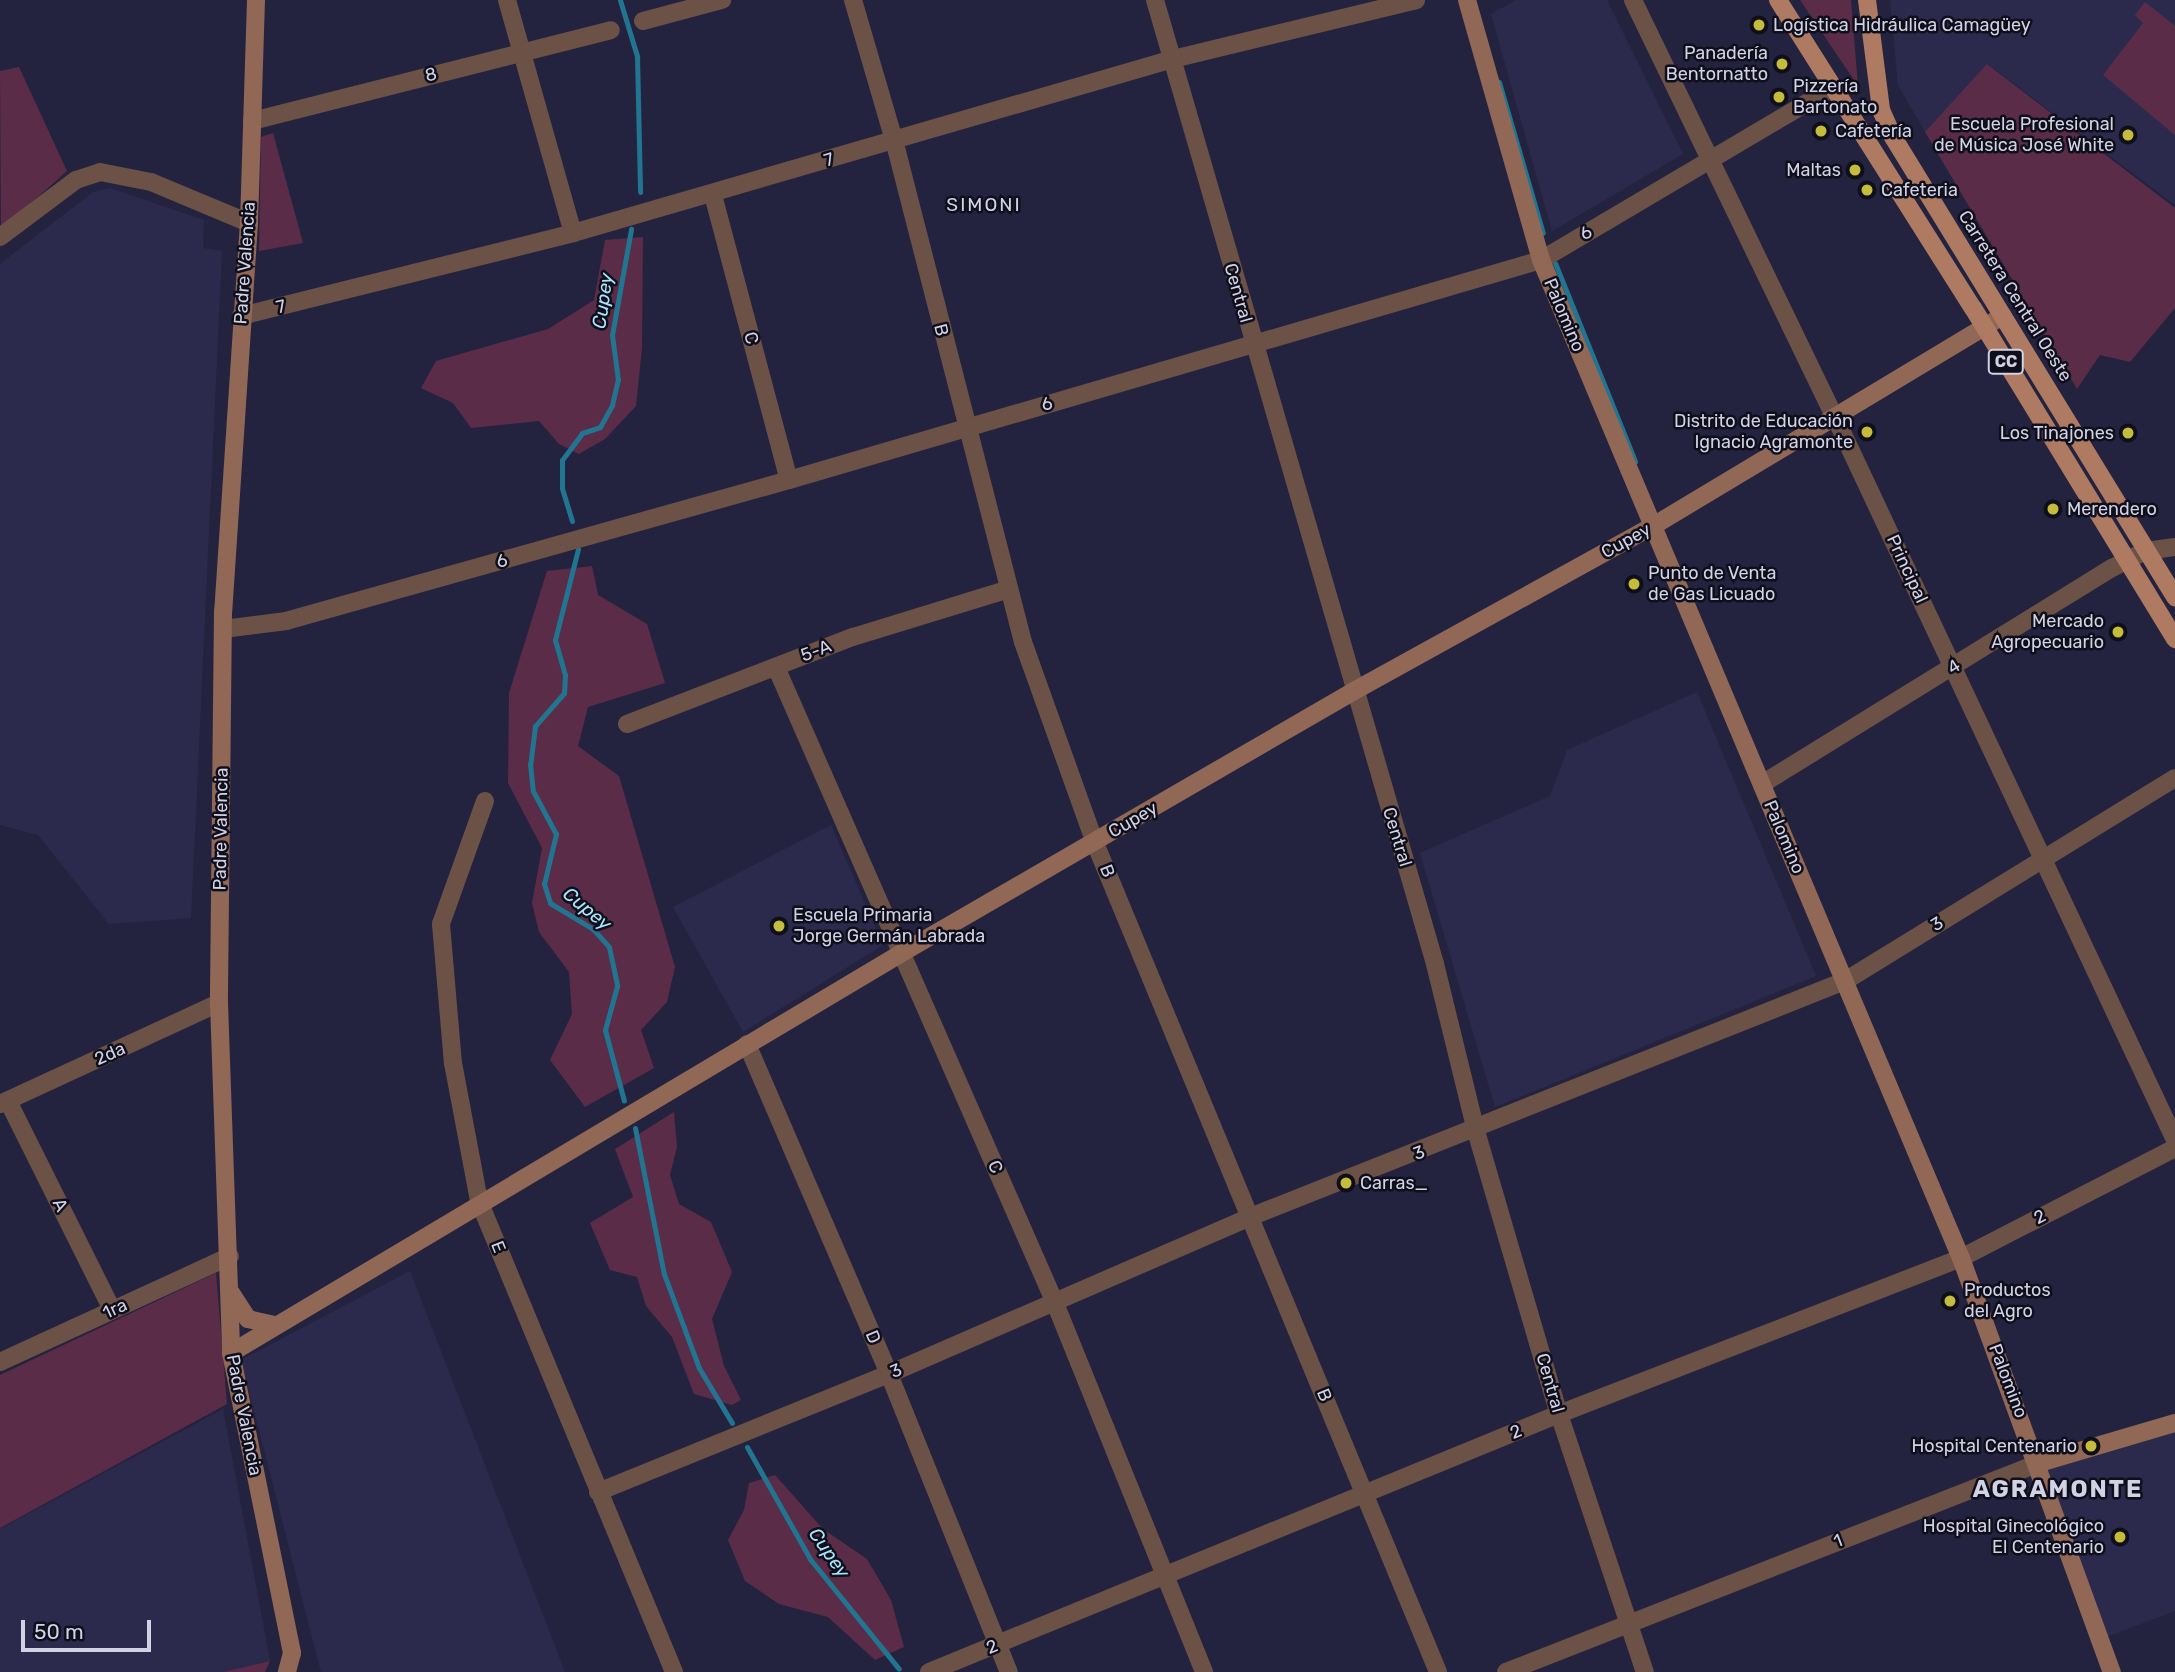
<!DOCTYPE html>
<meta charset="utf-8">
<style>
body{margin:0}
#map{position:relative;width:2175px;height:1672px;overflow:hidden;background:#24233f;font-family:Rubik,sans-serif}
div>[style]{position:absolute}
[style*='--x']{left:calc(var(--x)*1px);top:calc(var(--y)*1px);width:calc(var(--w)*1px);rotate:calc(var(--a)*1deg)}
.built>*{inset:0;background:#2c2a4c}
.green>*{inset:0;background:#5a2c47}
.stream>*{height:5px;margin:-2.5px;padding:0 2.5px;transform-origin:2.5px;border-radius:2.5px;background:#227591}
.street>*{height:18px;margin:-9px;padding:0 9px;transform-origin:9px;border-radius:9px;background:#6b5146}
.secondary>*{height:18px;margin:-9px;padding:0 9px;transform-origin:9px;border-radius:9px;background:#916856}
.primary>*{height:18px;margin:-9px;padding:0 9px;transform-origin:9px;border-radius:9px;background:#af7a62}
.dots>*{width:19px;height:19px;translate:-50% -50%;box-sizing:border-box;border:4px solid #0f0e1b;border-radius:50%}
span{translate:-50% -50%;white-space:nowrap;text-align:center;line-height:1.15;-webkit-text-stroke:5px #0f0e1b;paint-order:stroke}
.shield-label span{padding:2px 5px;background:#0f0e1b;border:2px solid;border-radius:5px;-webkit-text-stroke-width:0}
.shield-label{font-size:16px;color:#d2d2e5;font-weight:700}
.poi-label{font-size:18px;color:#d2d2e5}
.left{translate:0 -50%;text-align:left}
.right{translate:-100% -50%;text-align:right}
.street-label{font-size:18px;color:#d2d2e5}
.neighbourhood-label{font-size:19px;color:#d2d2e5;letter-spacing:2px}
.water-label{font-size:19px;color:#a8e6fe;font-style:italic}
.district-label{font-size:24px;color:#d2d2e5;font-weight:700;letter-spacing:2px}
.scale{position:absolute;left:21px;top:1620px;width:130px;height:32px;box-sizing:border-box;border:4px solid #d2d2e5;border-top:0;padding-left:9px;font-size:21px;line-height:24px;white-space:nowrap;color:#d2d2e5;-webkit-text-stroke:5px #0f0e1b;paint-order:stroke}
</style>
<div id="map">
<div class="built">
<div style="clip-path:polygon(1516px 0,1607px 0,1683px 154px,1552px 231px,1491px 14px)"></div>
<div style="clip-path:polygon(1890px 0,2175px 0,2175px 205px,1988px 64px,1925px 132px,1898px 85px)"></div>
<div style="clip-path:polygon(110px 188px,204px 220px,203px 248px,222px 251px,191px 918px,109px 924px,38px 835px,0 825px,0 264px,93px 192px)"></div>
<div style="clip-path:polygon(1697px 692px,1816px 976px,1495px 1107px,1420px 853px,1550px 796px,1567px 750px)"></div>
<div style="clip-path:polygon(831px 825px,883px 945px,743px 1032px,673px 907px)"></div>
<div style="clip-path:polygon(410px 1271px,565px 1672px,321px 1672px,241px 1360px)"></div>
<div style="clip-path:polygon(223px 1409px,270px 1661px,223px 1672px,0 1672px,0 1529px)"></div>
<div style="clip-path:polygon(2175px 1423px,2175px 1611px,2101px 1639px,2039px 1463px)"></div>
</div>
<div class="green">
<div style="clip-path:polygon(1800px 0,1851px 0,1858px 86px)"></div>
<div style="clip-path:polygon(2145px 2px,2175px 26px,2175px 135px,2103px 75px,2143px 23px,2135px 15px)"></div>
<div style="clip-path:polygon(1987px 64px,2175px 208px,2175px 308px,2130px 362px,2100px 355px,2077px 389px,1925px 132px)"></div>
<div style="clip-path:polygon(19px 67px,67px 171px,1px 230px,0 71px)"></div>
<div style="clip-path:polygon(273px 133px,303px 243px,259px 251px,261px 137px)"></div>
<div style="clip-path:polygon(643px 237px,642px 348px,636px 406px,605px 439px,579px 454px,559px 444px,539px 421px,471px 428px,453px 403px,421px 388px,436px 361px,548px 329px,594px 300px,605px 240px)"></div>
<div style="clip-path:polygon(592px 566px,598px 595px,647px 624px,665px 683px,588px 707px,578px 746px,619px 776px,675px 967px,667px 1002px,641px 1030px,654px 1068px,585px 1107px,550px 1060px,572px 1014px,569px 972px,539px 932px,532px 903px,542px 848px,508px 783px,509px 693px,547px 571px)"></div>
<div style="clip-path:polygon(674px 1112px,677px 1147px,670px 1175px,679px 1204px,711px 1222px,732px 1272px,712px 1319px,724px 1366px,741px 1400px,732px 1405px,694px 1394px,672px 1337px,646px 1306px,637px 1277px,610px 1270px,590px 1223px,633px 1197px,615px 1149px)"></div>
<div style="clip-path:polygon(216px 1273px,227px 1404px,0 1528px,0 1375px)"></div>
<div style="clip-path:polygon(775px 1475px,823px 1529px,867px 1559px,891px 1600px,904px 1647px,875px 1660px,828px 1617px,779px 1604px,745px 1581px,728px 1540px,744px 1510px,749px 1483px)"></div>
<div style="clip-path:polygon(270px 1661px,265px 1672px,223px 1672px)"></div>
</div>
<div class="stream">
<div style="--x:620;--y:0;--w:59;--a:73.1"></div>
<div style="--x:637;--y:56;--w:136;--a:88.7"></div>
<div style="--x:1499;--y:82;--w:157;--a:73.8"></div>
<div style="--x:1555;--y:263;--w:214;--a:68"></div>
<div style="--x:572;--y:521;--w:34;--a:-107"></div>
<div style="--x:562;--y:488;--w:28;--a:-90"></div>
<div style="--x:562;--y:460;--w:34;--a:-53"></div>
<div style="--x:582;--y:433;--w:19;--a:-18"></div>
<div style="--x:600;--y:427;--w:25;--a:-61"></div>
<div style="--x:612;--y:405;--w:26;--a:-77"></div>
<div style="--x:618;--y:380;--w:45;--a:-97.6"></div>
<div style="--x:612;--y:335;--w:108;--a:-79.8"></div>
<div style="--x:578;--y:549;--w:94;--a:104.2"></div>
<div style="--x:555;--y:640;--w:36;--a:74"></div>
<div style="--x:565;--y:675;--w:18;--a:93"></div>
<div style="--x:564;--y:693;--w:44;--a:131.3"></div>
<div style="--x:535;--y:726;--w:38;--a:97"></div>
<div style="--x:530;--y:764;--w:27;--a:84"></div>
<div style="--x:533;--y:791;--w:49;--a:61.9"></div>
<div style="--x:556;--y:834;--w:51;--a:103.5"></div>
<div style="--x:544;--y:884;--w:20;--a:72"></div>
<div style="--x:550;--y:903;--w:50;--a:31.2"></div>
<div style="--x:593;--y:929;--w:24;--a:48"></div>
<div style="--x:609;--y:947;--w:40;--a:78"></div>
<div style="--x:617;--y:986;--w:46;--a:105.3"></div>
<div style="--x:605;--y:1030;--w:73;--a:75"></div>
<div style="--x:635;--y:1128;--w:149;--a:78.8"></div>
<div style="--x:664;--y:1274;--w:100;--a:69.6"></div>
<div style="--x:699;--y:1368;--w:64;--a:59"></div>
<div style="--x:747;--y:1447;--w:129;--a:60.6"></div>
<div style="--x:810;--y:1559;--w:141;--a:51"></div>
</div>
<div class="street">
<div style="--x:507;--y:0;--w:242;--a:74.2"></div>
<div style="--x:853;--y:0;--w:146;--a:73.7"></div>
<div style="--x:894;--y:140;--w:518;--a:75.59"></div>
<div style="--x:1023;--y:642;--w:214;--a:70.3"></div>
<div style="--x:1095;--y:843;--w:897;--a:67.52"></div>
<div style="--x:1155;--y:0;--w:1004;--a:73.8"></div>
<div style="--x:1435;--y:964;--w:172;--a:76.2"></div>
<div style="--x:1476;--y:1131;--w:295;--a:73.7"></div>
<div style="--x:1559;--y:1414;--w:272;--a:71.6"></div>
<div style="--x:1633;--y:0;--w:466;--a:64.2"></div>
<div style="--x:1836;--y:419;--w:797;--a:64.82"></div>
<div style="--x:643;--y:21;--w:82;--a:-14.9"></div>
<div style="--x:252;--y:121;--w:370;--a:-14.2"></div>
<div style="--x:713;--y:195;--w:295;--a:75.1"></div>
<div style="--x:0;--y:237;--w:95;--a:-36.9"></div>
<div style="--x:76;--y:180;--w:25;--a:-18"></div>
<div style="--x:100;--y:172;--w:52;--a:11.1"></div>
<div style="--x:151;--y:182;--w:106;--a:22.7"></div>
<div style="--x:241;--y:316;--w:342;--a:-14"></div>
<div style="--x:573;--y:233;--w:625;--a:-16.17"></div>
<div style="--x:1173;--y:59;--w:250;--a:-13.6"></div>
<div style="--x:223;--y:629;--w:64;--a:-7.2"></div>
<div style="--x:286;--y:621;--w:522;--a:-15.66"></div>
<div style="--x:789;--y:480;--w:784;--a:-16.31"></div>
<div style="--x:1541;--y:260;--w:339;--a:-30.6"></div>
<div style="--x:776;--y:667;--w:695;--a:66.31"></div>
<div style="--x:1055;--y:1303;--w:398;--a:68"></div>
<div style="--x:627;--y:724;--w:242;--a:-21.1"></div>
<div style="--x:853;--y:637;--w:163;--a:-17.1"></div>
<div style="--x:1762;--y:784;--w:411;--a:-31.7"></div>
<div style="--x:2112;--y:568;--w:38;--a:-27"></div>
<div style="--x:2146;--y:551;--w:29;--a:-8"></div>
<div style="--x:485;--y:801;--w:131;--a:109.7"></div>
<div style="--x:441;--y:924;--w:140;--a:85.1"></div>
<div style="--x:453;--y:1063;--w:140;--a:79.3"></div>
<div style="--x:479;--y:1201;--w:510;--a:67.51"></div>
<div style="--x:747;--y:1044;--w:359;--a:66.7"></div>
<div style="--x:889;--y:1374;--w:321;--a:68.1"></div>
<div style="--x:8;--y:1101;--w:233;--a:63.5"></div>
<div style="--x:0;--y:1104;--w:241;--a:-24.8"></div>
<div style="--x:0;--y:1362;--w:253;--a:-24.7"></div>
<div style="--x:598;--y:1492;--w:314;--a:-22.1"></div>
<div style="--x:889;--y:1374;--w:394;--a:-23.5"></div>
<div style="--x:1250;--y:1217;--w:640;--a:-21.64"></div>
<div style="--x:1845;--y:981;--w:387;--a:-31.6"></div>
<div style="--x:929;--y:1672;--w:681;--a:-22.27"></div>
<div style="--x:1559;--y:1414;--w:431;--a:-21.2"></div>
<div style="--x:1961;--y:1258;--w:241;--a:-27.2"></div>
<div style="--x:1506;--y:1672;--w:573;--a:-21.41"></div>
</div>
<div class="secondary">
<div style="--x:256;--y:0;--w:223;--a:91.8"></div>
<div style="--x:249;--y:223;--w:389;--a:93.8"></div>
<div style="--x:223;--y:611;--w:392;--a:90.6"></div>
<div style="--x:219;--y:1003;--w:350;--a:88"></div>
<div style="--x:231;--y:1353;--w:306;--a:78.5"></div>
<div style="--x:292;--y:1653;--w:20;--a:105"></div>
<div style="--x:1467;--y:0;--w:270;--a:74.1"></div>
<div style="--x:1541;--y:260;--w:1083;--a:67.18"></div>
<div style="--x:1961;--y:1258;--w:441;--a:70"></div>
<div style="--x:231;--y:1293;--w:31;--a:57"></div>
<div style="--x:248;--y:1319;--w:27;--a:13"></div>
<div style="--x:231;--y:1353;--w:779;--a:-30.81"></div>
<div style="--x:900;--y:954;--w:525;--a:-30.08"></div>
<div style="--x:1354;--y:691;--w:342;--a:-28.9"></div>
<div style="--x:1653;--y:526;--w:408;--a:-31"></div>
<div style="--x:2039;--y:1463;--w:142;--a:-16.4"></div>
</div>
<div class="primary">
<div style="--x:1778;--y:0;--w:365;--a:57.7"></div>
<div style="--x:1973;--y:308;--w:388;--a:58.6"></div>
<div style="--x:1867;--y:0;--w:111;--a:82.7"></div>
<div style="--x:1881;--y:110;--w:30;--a:66"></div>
<div style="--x:1893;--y:137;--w:540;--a:58.49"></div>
</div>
<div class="dots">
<div style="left:1759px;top:25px;background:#c6bc3c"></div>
<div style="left:1782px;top:64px;background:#c6bc3c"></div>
<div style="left:1779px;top:97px;background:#c6bc3c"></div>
<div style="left:1821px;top:131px;background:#c6bc3c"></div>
<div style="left:2128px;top:135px;background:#c6bc3c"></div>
<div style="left:1855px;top:170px;background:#c6bc3c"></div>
<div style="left:1867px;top:190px;background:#c6bc3c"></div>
<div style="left:1867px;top:432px;background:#c6bc3c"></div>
<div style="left:2128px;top:433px;background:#c6bc3c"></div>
<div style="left:2053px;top:509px;background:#c6bc3c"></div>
<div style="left:1634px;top:584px;background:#c6bc3c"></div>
<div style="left:2118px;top:632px;background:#c6bc3c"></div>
<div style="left:779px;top:926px;background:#c6bc3c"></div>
<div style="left:1346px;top:1183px;background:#c6bc3c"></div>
<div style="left:1950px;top:1301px;background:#c6bc3c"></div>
<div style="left:2091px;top:1446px;background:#c6bc3c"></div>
<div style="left:2120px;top:1537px;background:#c6bc3c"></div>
</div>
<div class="shield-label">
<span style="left:2006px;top:362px">CC</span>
</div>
<div class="poi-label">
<span class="left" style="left:1773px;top:25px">Logística Hidráulica Camagüey</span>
<span class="right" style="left:1768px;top:64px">Panadería<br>Bentornatto</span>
<span class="left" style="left:1793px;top:97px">Pizzería<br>Bartonato</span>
<span class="right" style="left:2114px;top:135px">Escuela Profesional<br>de Música José White</span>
<span class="left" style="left:1835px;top:131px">Cafetería</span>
<span class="right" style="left:1841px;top:170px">Maltas</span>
<span class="left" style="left:1881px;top:190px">Cafeteria</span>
<span class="right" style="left:1853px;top:432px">Distrito de Educación<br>Ignacio Agramonte</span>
<span class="right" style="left:2114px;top:433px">Los Tinajones</span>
<span class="left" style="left:2067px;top:509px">Merendero</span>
<span class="left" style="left:1648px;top:584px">Punto de Venta<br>de Gas Licuado</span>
<span class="right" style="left:2104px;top:632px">Mercado<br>Agropecuario</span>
<span class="left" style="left:793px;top:926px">Escuela Primaria<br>Jorge Germán Labrada</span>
<span class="left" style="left:1360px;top:1183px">Carras_</span>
<span class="left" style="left:1964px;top:1301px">Productos<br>del Agro</span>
<span class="right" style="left:2077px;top:1446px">Hospital Centenario</span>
<span class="right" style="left:2104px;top:1537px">Hospital Ginecológico<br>El Centenario</span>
</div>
<div class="street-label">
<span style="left:431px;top:75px;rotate:-14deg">8</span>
<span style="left:829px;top:160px;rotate:-17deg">7</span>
<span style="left:1586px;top:233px;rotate:-31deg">6</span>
<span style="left:245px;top:263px;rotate:-86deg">Padre Valencia</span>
<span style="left:1238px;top:293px;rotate:74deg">Central</span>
<span style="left:2015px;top:296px;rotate:58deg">Carretera Central Oeste</span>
<span style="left:281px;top:307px;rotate:-13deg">7</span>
<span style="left:1564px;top:315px;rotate:67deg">Palomino</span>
<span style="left:941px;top:330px;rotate:76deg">B</span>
<span style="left:751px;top:338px;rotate:75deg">C</span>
<span style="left:1047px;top:404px;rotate:-16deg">6</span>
<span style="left:1626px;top:541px;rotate:-29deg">Cupey</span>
<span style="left:502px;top:561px;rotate:-16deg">6</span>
<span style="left:1907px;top:569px;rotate:65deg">Principal</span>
<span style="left:816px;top:651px;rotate:-21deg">5-A</span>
<span style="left:1954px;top:667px;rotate:-32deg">4</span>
<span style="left:1133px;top:820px;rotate:-30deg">Cupey</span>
<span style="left:221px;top:829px;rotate:-89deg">Padre Valencia</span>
<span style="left:1397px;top:837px;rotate:73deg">Central</span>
<span style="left:1784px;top:837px;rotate:67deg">Palomino</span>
<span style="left:1107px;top:871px;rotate:68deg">B</span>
<span style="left:1937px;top:924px;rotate:-32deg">3</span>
<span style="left:110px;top:1054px;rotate:-24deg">2da</span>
<span style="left:1419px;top:1153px;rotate:-21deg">3</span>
<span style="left:995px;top:1167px;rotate:66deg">C</span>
<span style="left:60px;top:1205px;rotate:63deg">A</span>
<span style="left:2040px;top:1217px;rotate:-27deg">2</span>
<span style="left:498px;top:1247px;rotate:68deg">E</span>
<span style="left:115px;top:1309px;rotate:-25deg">1ra</span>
<span style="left:873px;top:1337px;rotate:67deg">D</span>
<span style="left:896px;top:1371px;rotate:-23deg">3</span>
<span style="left:2008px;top:1381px;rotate:69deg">Palomino</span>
<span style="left:1550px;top:1383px;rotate:74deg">Central</span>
<span style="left:1324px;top:1395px;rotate:67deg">B</span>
<span style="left:244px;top:1415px;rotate:79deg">Padre Valencia</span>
<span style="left:1516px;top:1432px;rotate:-23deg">2</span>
<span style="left:1838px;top:1541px;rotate:-21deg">1</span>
<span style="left:992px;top:1647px;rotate:-22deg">2</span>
</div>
<div class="neighbourhood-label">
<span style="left:984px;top:205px">SIMONI</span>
</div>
<div class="water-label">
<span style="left:603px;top:301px;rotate:-82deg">Cupey</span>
<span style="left:587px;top:909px;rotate:39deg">Cupey</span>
<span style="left:829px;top:1553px;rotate:55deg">Cupey</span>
</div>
<div class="district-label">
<span style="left:2058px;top:1490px">AGRAMONTE</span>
</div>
<div class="scale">50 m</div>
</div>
